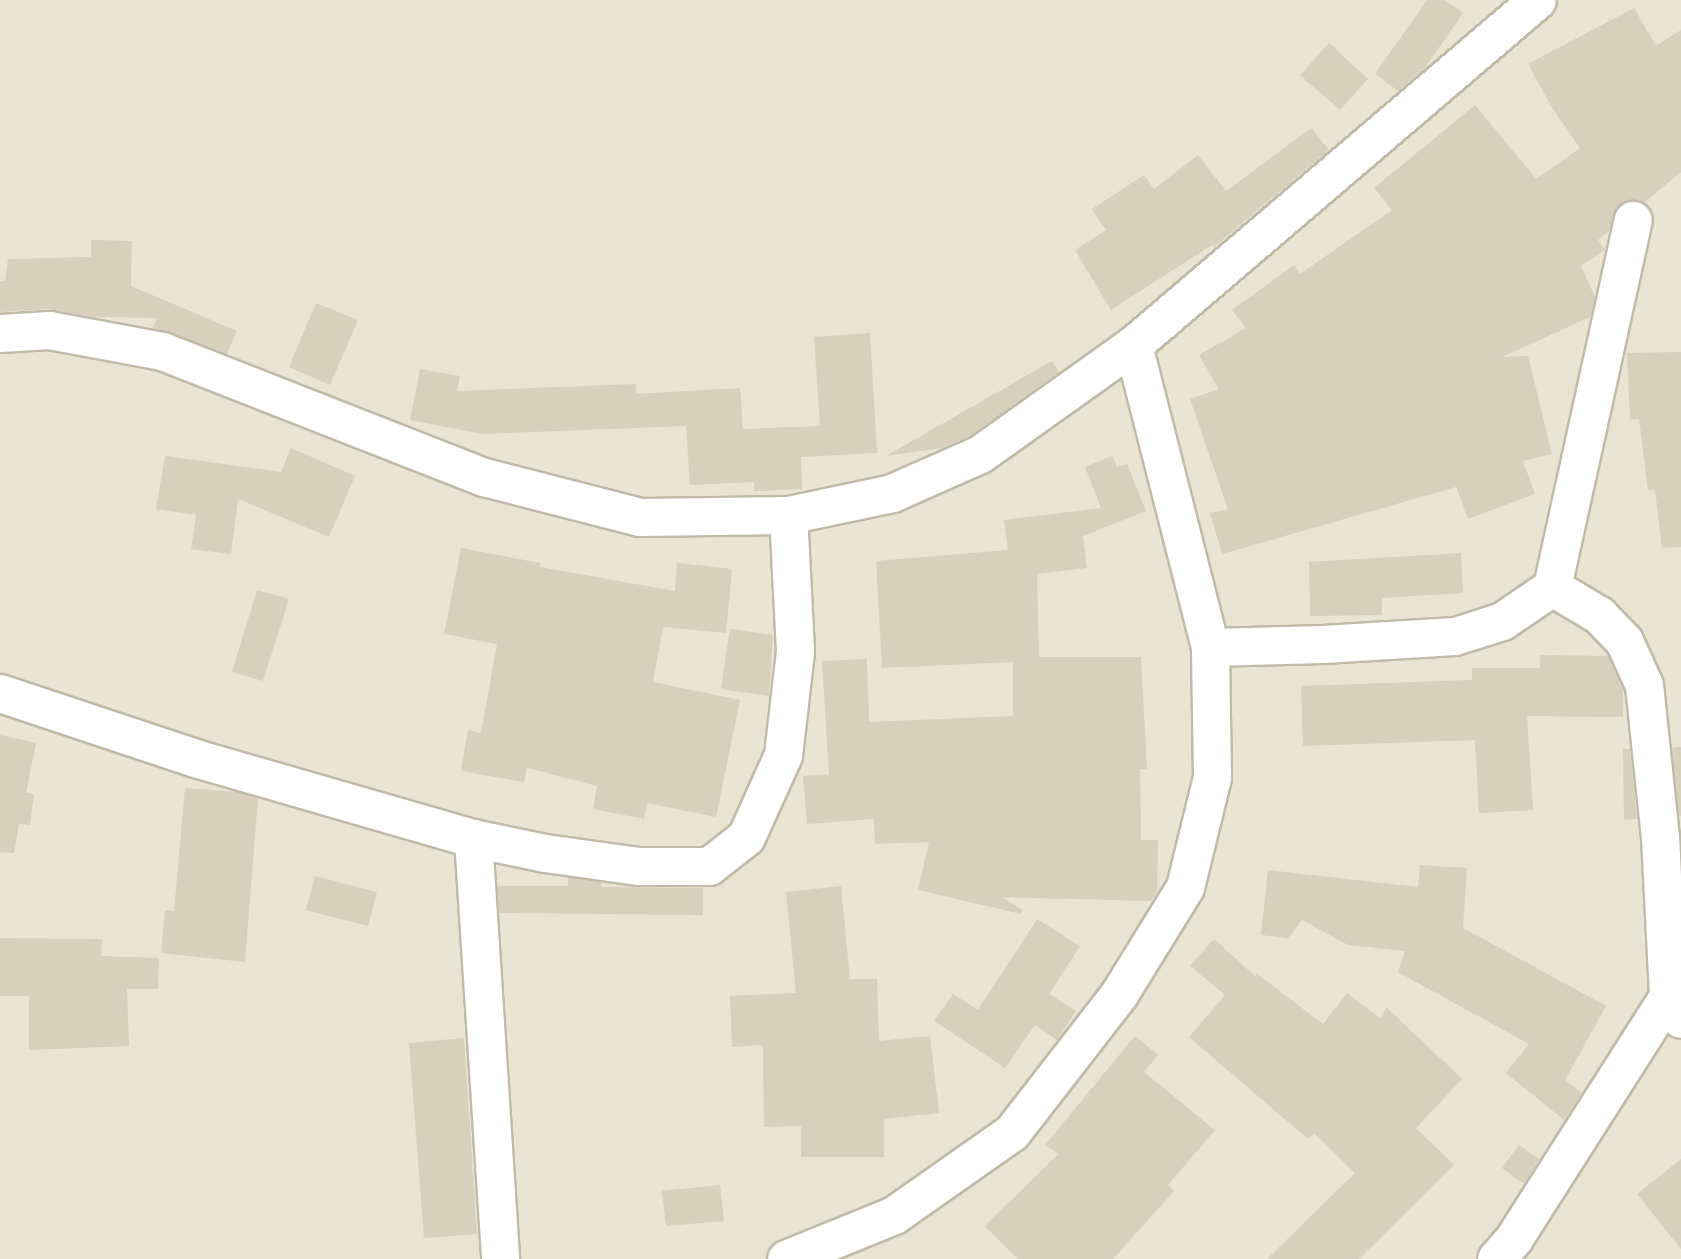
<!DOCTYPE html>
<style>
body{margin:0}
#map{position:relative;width:1681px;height:1259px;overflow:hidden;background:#f4f2e7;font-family:"Alegreya Sans",sans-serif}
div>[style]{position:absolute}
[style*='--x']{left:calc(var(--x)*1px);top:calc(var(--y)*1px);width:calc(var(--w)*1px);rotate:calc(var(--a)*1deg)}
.residential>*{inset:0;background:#e8e5d5}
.building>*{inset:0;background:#d6d0bc}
.roads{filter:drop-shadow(2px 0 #c0bba9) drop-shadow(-2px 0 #c0bba9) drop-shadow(0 2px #c0bba9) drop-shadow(0 -2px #c0bba9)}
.street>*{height:37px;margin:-18.5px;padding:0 18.5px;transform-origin:18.5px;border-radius:18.5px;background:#fff}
span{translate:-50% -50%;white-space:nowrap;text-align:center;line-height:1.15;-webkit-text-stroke:5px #fff;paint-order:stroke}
</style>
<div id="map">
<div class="residential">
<div style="clip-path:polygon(0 0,1681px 0,1681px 1259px,0 1259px)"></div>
</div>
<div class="building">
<div style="clip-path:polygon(1427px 0,1444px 0,1463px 13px,1424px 69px,1398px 91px,1375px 74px)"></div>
<div style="clip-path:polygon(1634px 8px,1656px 46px,1681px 30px,1681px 172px,1644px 203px,1627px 200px,1617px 206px,1609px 231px,1598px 240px,1605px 250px,1581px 266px,1595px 297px,1590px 317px,1502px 357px,1528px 356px,1552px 454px,1523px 461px,1535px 494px,1468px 519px,1456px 487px,1222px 554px,1210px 513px,1228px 509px,1190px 399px,1219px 389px,1199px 355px,1246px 328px,1232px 310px,1294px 265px,1300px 274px,1392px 210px,1374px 188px,1475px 105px,1536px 179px,1580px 148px,1551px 106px,1528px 64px)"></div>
<div style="clip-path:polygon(1329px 43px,1368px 79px,1340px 110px,1300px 75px)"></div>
<div style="clip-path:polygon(1311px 128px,1329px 150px,1214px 247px,1212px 245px,1111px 310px,1075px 250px,1106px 230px,1092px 209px,1144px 175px,1154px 189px,1198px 155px,1226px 191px)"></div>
<div style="clip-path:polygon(91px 240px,132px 241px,131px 286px,237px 331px,227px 354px,152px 328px,157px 318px,94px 317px,48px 309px,0 312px,0 281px,5px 281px,8px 259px,91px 257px)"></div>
<div style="clip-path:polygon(316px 303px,358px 320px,330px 385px,289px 367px)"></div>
<div style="clip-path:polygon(870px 333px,877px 453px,801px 457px,802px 489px,754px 491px,754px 482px,690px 485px,686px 426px,482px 434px,410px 420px,420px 369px,460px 376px,457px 391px,636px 384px,636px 394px,740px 388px,743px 429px,820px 426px,814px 337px)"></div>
<div style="clip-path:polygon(1681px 352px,1681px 547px,1662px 548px,1655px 490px,1648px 490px,1639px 419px,1630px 420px,1627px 353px)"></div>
<div style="clip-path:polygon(1052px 361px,1059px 372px,970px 436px,942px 448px,886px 456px)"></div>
<div style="clip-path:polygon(291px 448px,355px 476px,329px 537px,238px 499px,231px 554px,191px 549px,196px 515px,156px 509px,165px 456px,281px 472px)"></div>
<div style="clip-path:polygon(1112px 456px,1117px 467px,1127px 464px,1146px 511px,1083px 536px,1087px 568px,1037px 574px,1039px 657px,1141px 657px,1147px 769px,1140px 769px,1141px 840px,1158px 840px,1157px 892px,1151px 901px,1002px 897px,1023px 910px,1021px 914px,918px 890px,929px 842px,875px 844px,874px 819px,807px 824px,803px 776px,829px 774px,822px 661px,867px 659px,869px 722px,1013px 716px,1013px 662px,882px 668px,876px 561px,1008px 550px,1004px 520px,1101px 508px,1085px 467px)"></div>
<div style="clip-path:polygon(461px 548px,540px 563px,540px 567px,675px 591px,677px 563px,732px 569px,726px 633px,663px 627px,653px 682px,740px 700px,716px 817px,647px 803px,644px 819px,593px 809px,597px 786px,527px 768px,524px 782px,461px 771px,468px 730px,481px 733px,497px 644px,444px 634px)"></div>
<div style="clip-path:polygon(1461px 553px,1463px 593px,1382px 598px,1382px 615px,1310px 616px,1309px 562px)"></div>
<div style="clip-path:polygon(257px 590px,289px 599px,263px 681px,232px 672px)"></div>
<div style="clip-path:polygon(730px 629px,773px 635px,769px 696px,721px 689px)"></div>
<div style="clip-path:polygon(1540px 655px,1608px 656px,1623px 691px,1623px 717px,1527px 716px,1533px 810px,1479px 813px,1475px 740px,1303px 746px,1301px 686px,1472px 680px,1472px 668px,1540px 668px)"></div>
<div style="clip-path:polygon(0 735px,36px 743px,26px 793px,34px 794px,30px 825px,19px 824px,14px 853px,0 852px)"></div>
<div style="clip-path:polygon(1681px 747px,1681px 816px,1679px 816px,1672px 748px)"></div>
<div style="clip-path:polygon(1623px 749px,1630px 749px,1637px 819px,1624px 820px)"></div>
<div style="clip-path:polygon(185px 788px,239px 792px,258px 798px,245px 962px,161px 953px,165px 910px,174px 911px)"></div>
<div style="clip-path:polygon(1420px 865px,1467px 868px,1463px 928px,1606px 1006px,1565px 1080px,1582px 1093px,1564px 1120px,1506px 1073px,1529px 1044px,1398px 972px,1405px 951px,1348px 945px,1302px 920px,1288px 938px,1261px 935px,1268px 870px,1418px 887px)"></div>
<div style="clip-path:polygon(315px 876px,377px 892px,368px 926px,306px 910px)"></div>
<div style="clip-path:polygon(568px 877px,602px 882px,601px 887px,703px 888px,703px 915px,499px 913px,497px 886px,568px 886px)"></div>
<div style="clip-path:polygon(841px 886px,850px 979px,877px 979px,879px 1041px,930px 1036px,939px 1113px,884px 1119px,884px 1157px,801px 1157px,801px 1126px,764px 1127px,763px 1045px,732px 1047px,730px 996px,796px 993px,786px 892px)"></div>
<div style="clip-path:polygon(1037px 919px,1080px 946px,1049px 994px,1076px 1011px,1057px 1040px,1035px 1025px,1005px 1068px,934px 1021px,953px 994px,978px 1010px)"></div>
<div style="clip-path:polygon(0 938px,102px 939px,101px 956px,159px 958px,158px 989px,127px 989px,129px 1046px,29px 1050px,29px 996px,0 996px)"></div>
<div style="clip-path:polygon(1214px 939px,1256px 977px,1256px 973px,1323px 1024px,1347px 993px,1381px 1019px,1386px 1007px,1462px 1079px,1416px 1128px,1454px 1165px,1359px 1259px,1267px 1259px,1355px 1173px,1314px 1133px,1308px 1139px,1189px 1037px,1225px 995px,1190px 966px)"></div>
<div style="clip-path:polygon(1135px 1036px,1158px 1055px,1144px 1072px,1215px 1130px,1168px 1185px,1174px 1191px,1113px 1259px,1018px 1259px,985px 1226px,1058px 1154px,1045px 1145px)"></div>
<div style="clip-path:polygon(464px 1038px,477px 1234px,424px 1238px,409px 1043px)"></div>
<div style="clip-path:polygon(1519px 1145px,1539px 1159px,1524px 1184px,1502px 1168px)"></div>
<div style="clip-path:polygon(1681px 1159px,1681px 1249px,1637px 1194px)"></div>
<div style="clip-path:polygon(720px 1185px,724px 1221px,666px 1226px,662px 1191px)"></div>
</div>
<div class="roads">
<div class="street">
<div style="--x:0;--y:333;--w:49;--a:-3.5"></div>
<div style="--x:49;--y:330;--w:115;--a:10.5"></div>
<div style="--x:162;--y:351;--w:346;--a:21.4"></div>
<div style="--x:484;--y:477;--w:161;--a:14.4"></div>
<div style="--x:640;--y:517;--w:148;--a:-0.8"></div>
<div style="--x:788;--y:515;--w:106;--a:-11.9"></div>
<div style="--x:892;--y:493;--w:96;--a:-23.9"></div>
<div style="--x:980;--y:454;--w:188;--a:-35.5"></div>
<div style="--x:1133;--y:345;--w:531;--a:-40.5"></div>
<div style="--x:1552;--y:587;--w:55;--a:30.8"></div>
<div style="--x:1599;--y:615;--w:36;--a:46"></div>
<div style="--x:1624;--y:641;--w:48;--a:65.6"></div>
<div style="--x:1644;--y:685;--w:153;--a:84"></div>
<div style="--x:1660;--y:837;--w:159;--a:87.1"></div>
<div style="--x:1668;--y:996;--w:26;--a:61"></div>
<div style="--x:1210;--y:647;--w:113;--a:-1.5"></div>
<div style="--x:1323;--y:644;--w:132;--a:-3.5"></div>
<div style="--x:1455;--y:636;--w:49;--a:-17.7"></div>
<div style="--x:1502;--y:621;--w:60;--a:-34.2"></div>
<div style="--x:1552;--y:587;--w:376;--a:-77.6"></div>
<div style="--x:0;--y:693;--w:206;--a:18.4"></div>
<div style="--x:195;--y:758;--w:289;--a:16.1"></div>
<div style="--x:473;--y:838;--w:74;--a:11.8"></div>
<div style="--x:545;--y:853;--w:95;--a:7.9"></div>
<div style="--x:639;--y:866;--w:70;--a:0"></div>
<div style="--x:709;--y:866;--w:47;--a:-38.1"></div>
<div style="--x:746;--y:837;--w:90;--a:-65.7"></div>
<div style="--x:783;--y:755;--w:105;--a:-83.4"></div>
<div style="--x:795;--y:651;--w:136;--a:-92.9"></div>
<div style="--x:473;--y:838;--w:422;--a:86.3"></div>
<div style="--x:786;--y:1259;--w:117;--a:-22.2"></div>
<div style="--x:894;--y:1215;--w:144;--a:-35.1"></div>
<div style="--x:1012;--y:1132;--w:175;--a:-52.2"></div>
<div style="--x:1119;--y:994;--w:126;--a:-58.3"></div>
<div style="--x:1185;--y:887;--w:113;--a:-76.2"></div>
<div style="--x:1212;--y:777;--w:130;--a:-90.9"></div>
<div style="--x:1210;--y:647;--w:312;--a:-104.3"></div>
<div style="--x:1496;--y:1259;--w:28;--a:-49"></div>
<div style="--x:1514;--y:1238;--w:287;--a:-57.5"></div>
</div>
</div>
</div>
